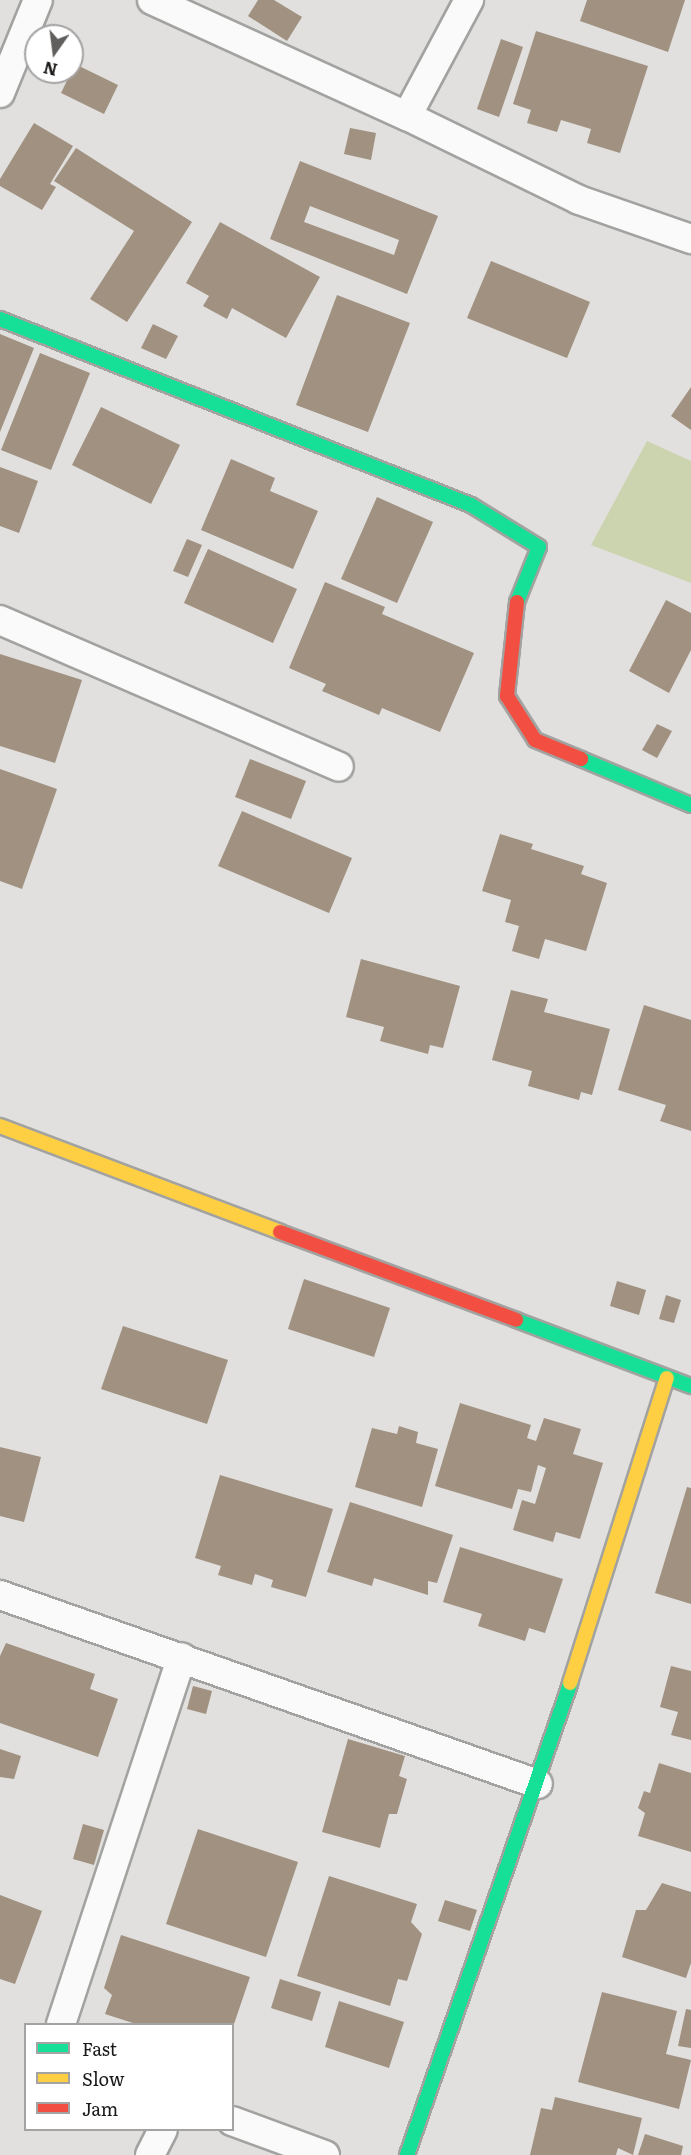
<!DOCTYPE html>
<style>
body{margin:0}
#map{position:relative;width:691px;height:2155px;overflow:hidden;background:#e1e0de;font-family:Literata,serif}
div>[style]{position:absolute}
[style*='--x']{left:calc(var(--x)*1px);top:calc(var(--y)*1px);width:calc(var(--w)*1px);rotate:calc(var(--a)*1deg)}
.green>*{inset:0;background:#ccd4af}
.building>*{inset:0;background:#a09180}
.roads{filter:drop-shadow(2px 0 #a2a2a0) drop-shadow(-2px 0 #a2a2a0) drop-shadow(0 2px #a2a2a0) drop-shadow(0 -2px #a2a2a0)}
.street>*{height:28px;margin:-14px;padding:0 14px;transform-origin:14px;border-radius:14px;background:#fafafa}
.fast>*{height:14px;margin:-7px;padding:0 7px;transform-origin:7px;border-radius:7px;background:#16e098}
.slow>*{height:14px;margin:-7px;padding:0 7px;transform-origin:7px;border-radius:7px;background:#ffcf43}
.jam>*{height:14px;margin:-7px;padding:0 7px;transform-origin:7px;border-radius:7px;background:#f24e42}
span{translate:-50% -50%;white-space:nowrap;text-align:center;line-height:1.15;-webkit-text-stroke:4.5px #fff;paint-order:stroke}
.legend{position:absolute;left:24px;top:2023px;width:210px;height:108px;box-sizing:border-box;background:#fff;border:2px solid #a3a3a3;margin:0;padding:8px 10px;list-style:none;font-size:18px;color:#1a1918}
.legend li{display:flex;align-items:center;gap:12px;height:30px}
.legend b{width:30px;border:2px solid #a3a3a3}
.north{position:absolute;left:24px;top:24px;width:60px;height:60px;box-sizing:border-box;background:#fff;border:2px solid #a3a3a3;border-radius:50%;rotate:194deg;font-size:16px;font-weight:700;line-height:24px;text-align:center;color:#1a1918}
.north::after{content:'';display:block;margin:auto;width:21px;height:27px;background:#605f5d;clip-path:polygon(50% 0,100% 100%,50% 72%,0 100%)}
</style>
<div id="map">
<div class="green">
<div style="clip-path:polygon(647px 441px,691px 461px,691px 583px,591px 545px)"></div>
</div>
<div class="building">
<div style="clip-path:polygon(258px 0,274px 0,302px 17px,287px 41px,248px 16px)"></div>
<div style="clip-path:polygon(587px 0,685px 0,668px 52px,580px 21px)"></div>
<div style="clip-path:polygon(536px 31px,648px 66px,620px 153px,587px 143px,591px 129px,561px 120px,557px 132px,527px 123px,531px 110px,513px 104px)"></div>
<div style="clip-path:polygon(501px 39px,523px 47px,499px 117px,477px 109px)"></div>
<div style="clip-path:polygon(75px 64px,118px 85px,104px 114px,61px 93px)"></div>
<div style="clip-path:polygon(34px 123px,73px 146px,50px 184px,56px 187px,42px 210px,0 186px,0 179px)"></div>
<div style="clip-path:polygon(350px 128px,376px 133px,371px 160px,344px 154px)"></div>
<div style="clip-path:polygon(76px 148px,192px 222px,127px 322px,90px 299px,134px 231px,54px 181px)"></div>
<div style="clip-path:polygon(evenodd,300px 161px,438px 216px,407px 294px,270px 239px,300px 161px,310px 206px,399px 240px,394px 255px,304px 222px,310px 206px)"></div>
<div style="clip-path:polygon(220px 222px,320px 277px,286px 338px,232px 308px,227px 319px,203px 306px,209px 296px,186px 283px)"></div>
<div style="clip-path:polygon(491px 261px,590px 302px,567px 358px,467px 318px)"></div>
<div style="clip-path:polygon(337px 295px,410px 323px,368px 432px,296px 405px)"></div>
<div style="clip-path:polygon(153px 324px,178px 336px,166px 359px,141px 348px)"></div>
<div style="clip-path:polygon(0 334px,34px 348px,0 432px)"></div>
<div style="clip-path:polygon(40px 353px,90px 373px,51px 470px,1px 450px)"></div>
<div style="clip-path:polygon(691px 387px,691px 430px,671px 416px)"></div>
<div style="clip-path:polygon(101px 407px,180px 445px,151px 504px,72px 465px)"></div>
<div style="clip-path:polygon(231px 459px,275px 478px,270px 491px,318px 511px,293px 569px,201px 530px)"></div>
<div style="clip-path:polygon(0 467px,38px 481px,19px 533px,0 526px)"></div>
<div style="clip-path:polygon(377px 497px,433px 522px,397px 603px,341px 579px)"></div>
<div style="clip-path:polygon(187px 539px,202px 545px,188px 577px,173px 571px)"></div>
<div style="clip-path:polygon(208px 549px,297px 589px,273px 643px,184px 603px)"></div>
<div style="clip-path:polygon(325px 582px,385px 607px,382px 614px,474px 653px,440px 732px,382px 708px,379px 715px,322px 691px,326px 684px,289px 668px)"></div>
<div style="clip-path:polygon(666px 600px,691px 613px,691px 650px,669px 693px,629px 671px)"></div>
<div style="clip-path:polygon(0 654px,82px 680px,55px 763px,0 746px)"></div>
<div style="clip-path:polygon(657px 724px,672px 731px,657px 758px,642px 750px)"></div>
<div style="clip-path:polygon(250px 759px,306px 781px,291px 819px,235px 797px)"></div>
<div style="clip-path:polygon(0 769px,57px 789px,22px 889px,0 881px)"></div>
<div style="clip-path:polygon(242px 811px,352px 858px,329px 913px,218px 866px)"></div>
<div style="clip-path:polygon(500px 834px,533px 844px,531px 849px,584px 866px,581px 874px,607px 883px,586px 951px,545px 939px,539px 959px,512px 951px,519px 926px,505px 922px,511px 900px,482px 891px)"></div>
<div style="clip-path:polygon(361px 959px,460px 986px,443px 1048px,430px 1045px,428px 1054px,380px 1041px,384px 1027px,346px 1017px)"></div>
<div style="clip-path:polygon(511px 990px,548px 999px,544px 1012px,610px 1029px,592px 1095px,581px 1092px,579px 1100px,528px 1086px,532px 1071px,492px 1060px)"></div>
<div style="clip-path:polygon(644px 1005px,691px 1020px,691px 1131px,660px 1121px,666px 1105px,618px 1090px)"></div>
<div style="clip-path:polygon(304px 1279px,390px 1308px,374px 1357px,288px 1329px)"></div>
<div style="clip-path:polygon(617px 1281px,646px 1290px,639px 1315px,610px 1306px)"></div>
<div style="clip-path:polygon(666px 1295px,681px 1300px,674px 1323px,659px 1319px)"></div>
<div style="clip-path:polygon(123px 1326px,228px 1360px,207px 1424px,101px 1389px)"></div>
<div style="clip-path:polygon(460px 1403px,531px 1425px,527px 1438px,536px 1441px,544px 1418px,581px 1429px,573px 1454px,603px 1463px,580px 1539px,556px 1532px,553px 1542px,513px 1530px,522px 1500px,535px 1504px,546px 1468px,538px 1465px,531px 1492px,518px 1489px,512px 1509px,435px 1486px)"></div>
<div style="clip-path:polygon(399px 1426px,418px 1432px,416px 1443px,438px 1449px,422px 1507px,355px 1487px,372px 1428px,397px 1434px)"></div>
<div style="clip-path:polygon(0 1447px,41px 1457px,24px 1522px,0 1516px)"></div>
<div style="clip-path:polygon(220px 1475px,333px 1509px,306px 1597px,271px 1587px,273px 1580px,255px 1574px,252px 1585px,218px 1575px,221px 1566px,195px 1558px)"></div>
<div style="clip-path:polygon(687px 1487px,691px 1488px,691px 1604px,655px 1593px)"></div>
<div style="clip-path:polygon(350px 1502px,453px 1535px,437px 1583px,428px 1581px,428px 1595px,374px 1578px,372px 1586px,327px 1572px)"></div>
<div style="clip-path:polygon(460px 1547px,563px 1579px,545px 1633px,529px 1628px,525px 1641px,478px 1626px,482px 1614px,443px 1602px)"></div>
<div style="clip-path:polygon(6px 1643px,95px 1674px,90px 1689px,118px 1699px,98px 1757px,0 1723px,0 1656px)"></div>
<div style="clip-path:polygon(671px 1666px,691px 1671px,691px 1740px,671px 1735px,678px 1712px,660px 1707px)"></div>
<div style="clip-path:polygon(193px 1686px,212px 1691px,206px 1714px,187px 1709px)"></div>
<div style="clip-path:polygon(348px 1739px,405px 1756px,399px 1776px,407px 1779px,397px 1814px,389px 1814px,380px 1848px,322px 1832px)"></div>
<div style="clip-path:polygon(0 1749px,21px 1756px,14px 1779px,0 1777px)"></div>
<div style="clip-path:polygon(659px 1763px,691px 1773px,691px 1852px,638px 1836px,645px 1813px,638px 1808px,644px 1791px,650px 1793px)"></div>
<div style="clip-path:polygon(83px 1824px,104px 1830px,94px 1865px,73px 1859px)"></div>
<div style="clip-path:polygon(198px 1829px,298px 1862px,266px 1957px,166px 1924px)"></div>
<div style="clip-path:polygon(329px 1876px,417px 1904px,411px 1922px,422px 1934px,407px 1981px,398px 1979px,390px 2006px,297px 1976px)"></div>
<div style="clip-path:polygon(662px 1883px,691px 1892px,691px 1963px,686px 1978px,622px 1957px,636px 1910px,646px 1910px)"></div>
<div style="clip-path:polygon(0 1895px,42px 1911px,15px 1984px,0 1979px)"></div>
<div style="clip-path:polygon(445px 1900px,477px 1910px,470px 1931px,438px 1921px)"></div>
<div style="clip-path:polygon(121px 1935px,250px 1977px,234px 2024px,136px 2024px,105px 2014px,112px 1995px,104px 1988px)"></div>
<div style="clip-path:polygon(280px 1979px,321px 1992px,312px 2021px,271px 2008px)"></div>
<div style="clip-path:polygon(602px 1992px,677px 2011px,666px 2054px,691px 2060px,679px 2109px,578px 2082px)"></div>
<div style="clip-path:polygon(339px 2001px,404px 2022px,389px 2068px,325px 2047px)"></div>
<div style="clip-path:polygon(686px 2009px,691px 2010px,691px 2048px,678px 2046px)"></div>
<div style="clip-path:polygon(555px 2097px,642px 2118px,633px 2155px,618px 2148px,616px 2155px,530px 2155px,541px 2108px,552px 2110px)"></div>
<div style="clip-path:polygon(645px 2134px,683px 2146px,681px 2155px,638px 2155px)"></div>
</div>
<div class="roads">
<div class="street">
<div style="--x:152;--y:0;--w:280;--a:24.5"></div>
<div style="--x:407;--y:116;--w:191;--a:26"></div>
<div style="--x:579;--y:200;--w:119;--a:19.2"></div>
<div style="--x:0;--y:93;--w:100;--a:-67.8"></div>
<div style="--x:407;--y:116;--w:132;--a:-61.9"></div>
<div style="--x:0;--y:620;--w:369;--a:23.4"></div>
<div style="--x:0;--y:1595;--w:570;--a:19.36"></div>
<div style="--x:61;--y:2024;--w:386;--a:-71.8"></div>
<div style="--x:232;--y:2121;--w:99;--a:20.1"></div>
<div style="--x:150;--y:2155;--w:28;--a:-63"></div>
</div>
<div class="fast">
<div style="--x:0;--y:319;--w:506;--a:21.55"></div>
<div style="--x:471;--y:505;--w:80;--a:31.7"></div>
<div style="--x:539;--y:547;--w:59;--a:111.8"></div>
<div style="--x:581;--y:759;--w:119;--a:22.7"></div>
<div style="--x:516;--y:1320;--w:187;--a:20.7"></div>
<div style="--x:407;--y:2155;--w:499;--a:-70.9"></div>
</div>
<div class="slow">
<div style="--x:0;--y:1126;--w:299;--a:20.7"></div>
<div style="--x:570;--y:1683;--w:320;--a:-72.4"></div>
</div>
<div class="jam">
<div style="--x:517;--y:602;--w:95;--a:96.1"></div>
<div style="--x:507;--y:696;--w:52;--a:57.5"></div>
<div style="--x:535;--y:740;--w:50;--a:22.4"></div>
<div style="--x:280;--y:1232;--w:252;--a:20.4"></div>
</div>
</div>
<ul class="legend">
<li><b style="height:8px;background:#16e098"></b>Fast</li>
<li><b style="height:8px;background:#ffcf43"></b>Slow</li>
<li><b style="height:8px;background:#f24e42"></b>Jam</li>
</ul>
<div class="north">N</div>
</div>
